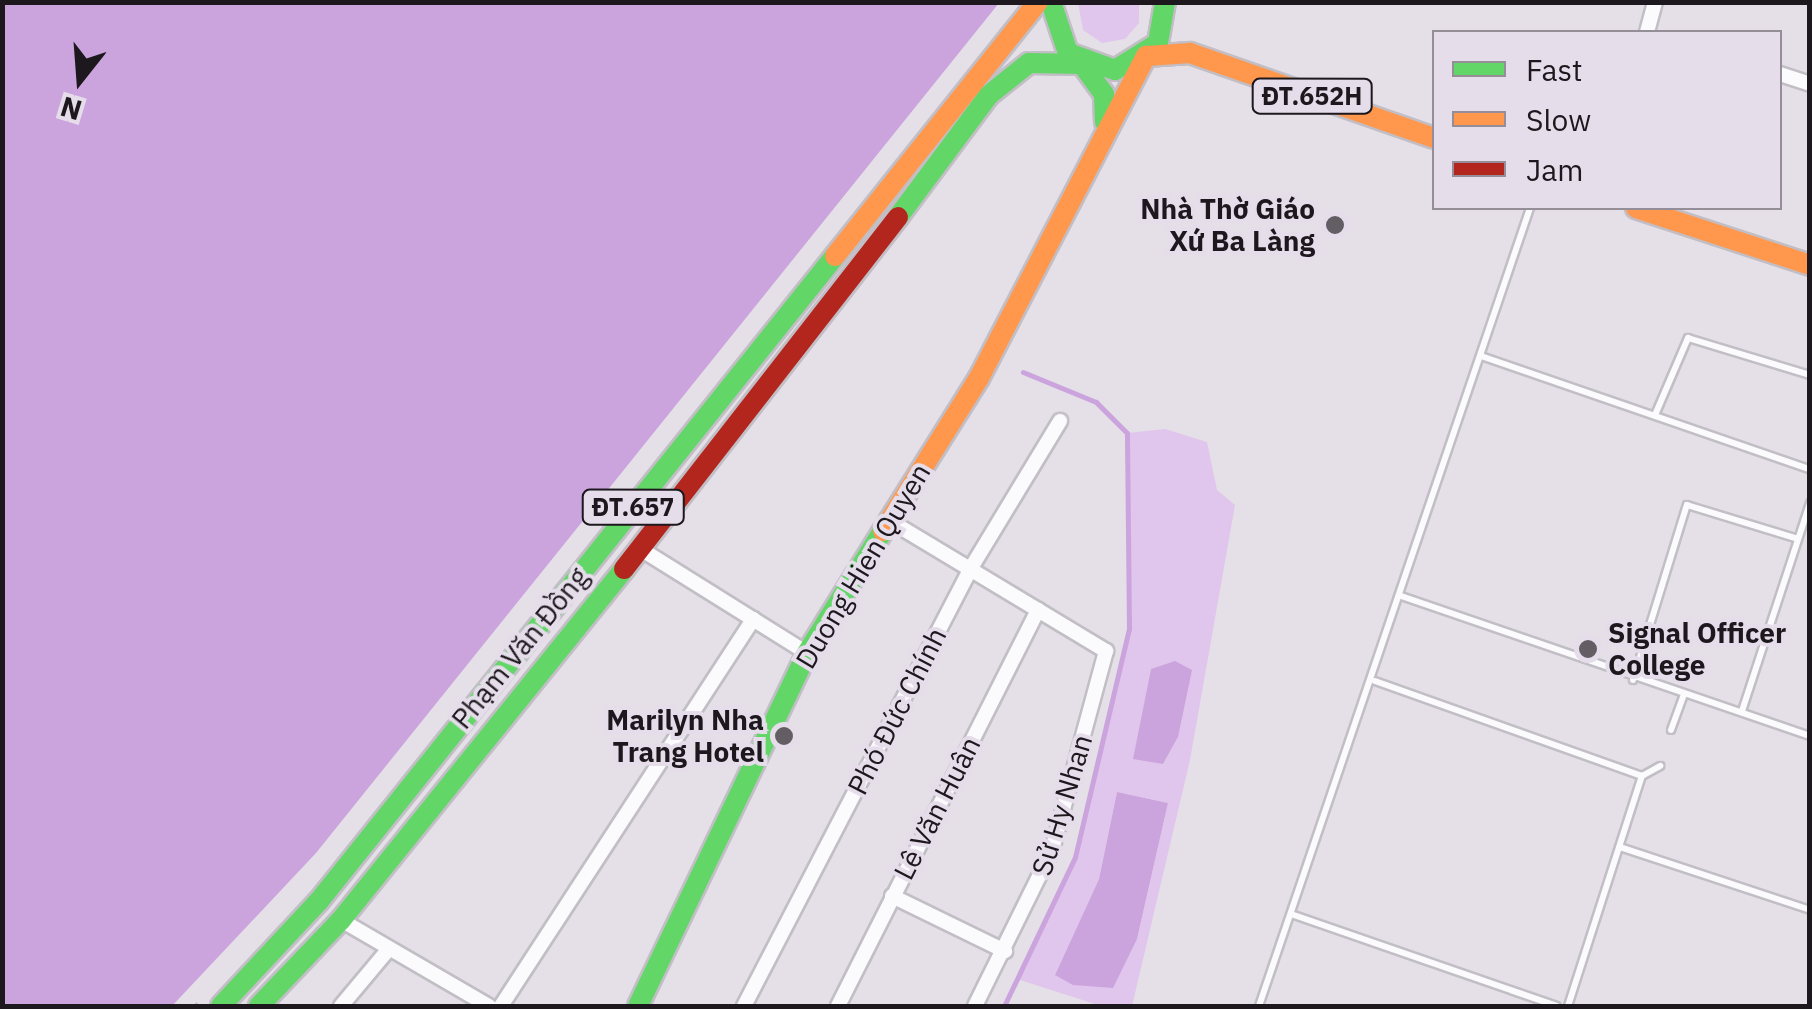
<!DOCTYPE html>
<meta charset="utf-8">
<style>
body{margin:0}
#map{position:relative;width:1812px;height:1009px;overflow:hidden;background:#e5e0e8;font-family:"IBM Plex Sans",sans-serif}
div>[style]{position:absolute}
[style*='--x']{left:calc(var(--x)*1px);top:calc(var(--y)*1px);width:calc(var(--w)*1px);rotate:calc(var(--a)*1deg)}
.green>*{inset:0;background:#e0c5ec}
.water>*{inset:0;background:#cba4dd}
.stream>*{height:5px;margin:-2.5px;padding:0 2.5px;transform-origin:2.5px;border-radius:2.5px;background:#cba4dd}
.path>*{height:2.5px;margin-top:-1.25px;transform-origin:0;background:repeating-linear-gradient(90deg,#c5c3c6 0 5px,transparent 0 13px)}
.roads{filter:drop-shadow(2px 0 #c2bec5) drop-shadow(-2px 0 #c2bec5) drop-shadow(0 2px #c2bec5) drop-shadow(0 -2px #c2bec5)}
.lane>*{height:6px;margin:-3px;padding:0 3px;transform-origin:3px;border-radius:3px;background:#fbfafc}
.street>*{height:14px;margin:-7px;padding:0 7px;transform-origin:7px;border-radius:7px;background:#fbfafc}
.fast>*{height:20px;margin:-10px;padding:0 10px;transform-origin:10px;border-radius:10px;background:#63d668}
.slow>*{height:20px;margin:-10px;padding:0 10px;transform-origin:10px;border-radius:10px;background:#ff974d}
.jam>*{height:20px;margin:-10px;padding:0 10px;transform-origin:10px;border-radius:10px;background:#b3261e}
.dots>*{width:28px;height:28px;translate:-50% -50%;box-sizing:border-box;border:5px solid #e6ddeb;border-radius:50%}
span{translate:-50% -50%;white-space:nowrap;text-align:center;line-height:1.15;-webkit-text-stroke:8px #e6ddeb;paint-order:stroke}
.shield-label span{padding:2px 8px;background:#e6ddeb;border:2px solid;border-radius:8px;-webkit-text-stroke-width:0}
.shield-label{font-size:25px;color:#1c181d;font-weight:700}
.poi-label{font-size:28px;color:#1c181d;font-weight:700}
.right{translate:-100% -50%;text-align:right}
.left{translate:0 -50%;text-align:left}
.street-label{font-size:28px;color:#1c181d}
.frame{position:absolute;inset:0;border:5px solid #1c181d;pointer-events:none}
.legend{position:absolute;left:1432px;top:30px;width:350px;height:180px;box-sizing:border-box;background:#e6ddeb;border:2px solid #958e99;margin:0;padding:12px 18px;list-style:none;font-size:30px;color:#1c181d}
.legend li{display:flex;align-items:center;gap:20px;height:50px}
.legend b{width:50px;border:2px solid #958e99}
.north{position:absolute;left:30px;top:30px;width:100px;height:100px;-webkit-text-stroke:8px #e6ddeb;paint-order:stroke;rotate:197deg;font-size:28px;font-weight:700;line-height:40px;text-align:center;color:#1c181d}
.north::after{content:'';display:block;margin:auto;width:35px;height:45px;background:#1c181d;clip-path:polygon(50% 0,100% 100%,50% 72%,0 100%)}
</style>
<div id="map">
<div class="green">
<div style="clip-path:polygon(1078px 3px,1139px 3px,1139px 23px,1125px 39px,1102px 43px,1083px 30px)"></div>
<div style="clip-path:polygon(evenodd,1165px 429px,1207px 442px,1217px 490px,1235px 505px,1190px 760px,1132px 1006px,1101px 1006px,1017px 979px,1075px 857px,1129px 629px,1127px 433px,1165px 429px,1151px 669px,1178px 737px,1163px 764px,1134px 758px,1151px 669px,1165px 429px,1117px 792px,1168px 803px,1137px 939px,1055px 975px,1099px 879px,1117px 792px)"></div>
</div>
<div class="water">
<div style="clip-path:polygon(2px 3px,999px 3px,316px 853px,172px 1006px,3px 1006px)"></div>
<div style="clip-path:polygon(1175px 661px,1192px 670px,1178px 737px,1163px 764px,1133px 759px,1151px 669px)"></div>
<div style="clip-path:polygon(1117px 792px,1168px 803px,1137px 939px,1113px 988px,1073px 985px,1055px 975px,1099px 879px)"></div>
</div>
<div class="stream">
<div style="--x:1004;--y:1006;--w:165;--a:-64.5"></div>
<div style="--x:1075;--y:857;--w:234;--a:-76.7"></div>
<div style="--x:1129;--y:629;--w:196;--a:-90.6"></div>
<div style="--x:1127;--y:433;--w:44;--a:-135"></div>
<div style="--x:1096;--y:402;--w:79;--a:-157.7"></div>
</div>
<div class="path">
<div style="--x:194;--y:1006;--w:13;--a:-45"></div>
</div>
<div class="roads">
<div class="lane">
<div style="--x:1481;--y:356;--w:348;--a:19"></div>
<div style="--x:1655;--y:415;--w:84;--a:-66.8"></div>
<div style="--x:1688;--y:338;--w:127;--a:16.9"></div>
<div style="--x:1401;--y:596;--w:432;--a:18.9"></div>
<div style="--x:1633;--y:680;--w:183;--a:-72.9"></div>
<div style="--x:1687;--y:505;--w:116;--a:17"></div>
<div style="--x:1375;--y:681;--w:283;--a:19.6"></div>
<div style="--x:1742;--y:711;--w:219;--a:-71.9"></div>
<div style="--x:1671;--y:730;--w:38;--a:-70"></div>
<div style="--x:1620;--y:847;--w:200;--a:18.3"></div>
<div style="--x:1291;--y:914;--w:281;--a:19.1"></div>
<div style="--x:1259;--y:1006;--w:843;--a:-71.24"></div>
<div style="--x:1568;--y:1006;--w:242;--a:-72.2"></div>
<div style="--x:1642;--y:776;--w:21;--a:-29"></div>
</div>
<div class="street">
<div style="--x:1647;--y:32;--w:31;--a:-75"></div>
<div style="--x:1780;--y:74;--w:32;--a:18"></div>
<div style="--x:887;--y:519;--w:256;--a:31.1"></div>
<div style="--x:1106;--y:651;--w:206;--a:105.2"></div>
<div style="--x:1052;--y:850;--w:174;--a:116.3"></div>
<div style="--x:639;--y:548;--w:198;--a:32"></div>
<div style="--x:892;--y:896;--w:126;--a:26"></div>
<div style="--x:341;--y:920;--w:171;--a:30.2"></div>
<div style="--x:341;--y:1006;--w:73;--a:-50"></div>
<div style="--x:501;--y:1006;--w:462;--a:-56.9"></div>
<div style="--x:744;--y:1006;--w:493;--a:-62.6"></div>
<div style="--x:971;--y:568;--w:172;--a:-58.8"></div>
<div style="--x:838;--y:1006;--w:444;--a:-63.2"></div>
</div>
<div class="fast">
<div style="--x:1051;--y:2;--w:54;--a:71.6"></div>
<div style="--x:1068;--y:53;--w:50;--a:19.9"></div>
<div style="--x:1115;--y:70;--w:51;--a:-32.1"></div>
<div style="--x:1158;--y:43;--w:42;--a:-80.3"></div>
<div style="--x:1082;--y:64;--w:37;--a:54"></div>
<div style="--x:1104;--y:94;--w:28;--a:88"></div>
<div style="--x:898;--y:217;--w:152;--a:-53.3"></div>
<div style="--x:989;--y:95;--w:51;--a:-38.7"></div>
<div style="--x:1029;--y:63;--w:53;--a:1.1"></div>
<div style="--x:221;--y:1006;--w:144;--a:-47"></div>
<div style="--x:319;--y:901;--w:826;--a:-51.34"></div>
<div style="--x:259;--y:1006;--w:119;--a:-46.4"></div>
<div style="--x:341;--y:920;--w:451;--a:-51.1"></div>
<div style="--x:638;--y:1006;--w:391;--a:-64.4"></div>
<div style="--x:807;--y:653;--w:144;--a:-58.1"></div>
</div>
<div class="slow">
<div style="--x:1147;--y:56;--w:43;--a:-4"></div>
<div style="--x:1190;--y:53;--w:258;--a:19.2"></div>
<div style="--x:1636;--y:208;--w:183;--a:18.1"></div>
<div style="--x:835;--y:256;--w:325;--a:-51.4"></div>
<div style="--x:883;--y:531;--w:181;--a:-57.9"></div>
<div style="--x:979;--y:378;--w:363;--a:-62.6"></div>
</div>
<div class="jam">
<div style="--x:624;--y:569;--w:446;--a:-52.1"></div>
</div>
</div>
<div class="dots">
<div style="left:1335px;top:225px;background:#625e64"></div>
<div style="left:1588px;top:649px;background:#625e64"></div>
<div style="left:784px;top:736px;background:#625e64"></div>
</div>
<div class="shield-label">
<span style="left:1312px;top:96px">ĐT.652H</span>
<span style="left:633px;top:507px">ĐT.657</span>
</div>
<div class="poi-label">
<span class="right" style="left:1315px;top:225px">Nhà Thờ Giáo<br>Xứ Ba Làng</span>
<span class="left" style="left:1608px;top:649px">Signal Officer<br>College</span>
<span class="right" style="left:764px;top:736px">Marilyn Nha<br>Trang Hotel</span>
</div>
<div class="street-label">
<span style="left:863px;top:566px;rotate:-59deg">Duong Hien Quyen</span>
<span style="left:520px;top:648px;rotate:-51deg">Phạm Văn Đồng</span>
<span style="left:897px;top:711px;rotate:-63deg">Phó Đức Chính</span>
<span style="left:1062px;top:805px;rotate:-73deg">Sử Hy Nhan</span>
<span style="left:937px;top:808px;rotate:-63deg">Lê Văn Huân</span>
</div>
<div class="frame"></div>
<ul class="legend">
<li><b style="height:12px;background:#63d668"></b>Fast</li>
<li><b style="height:12px;background:#ff974d"></b>Slow</li>
<li><b style="height:12px;background:#b3261e"></b>Jam</li>
</ul>
<div class="north">N</div>
</div>
